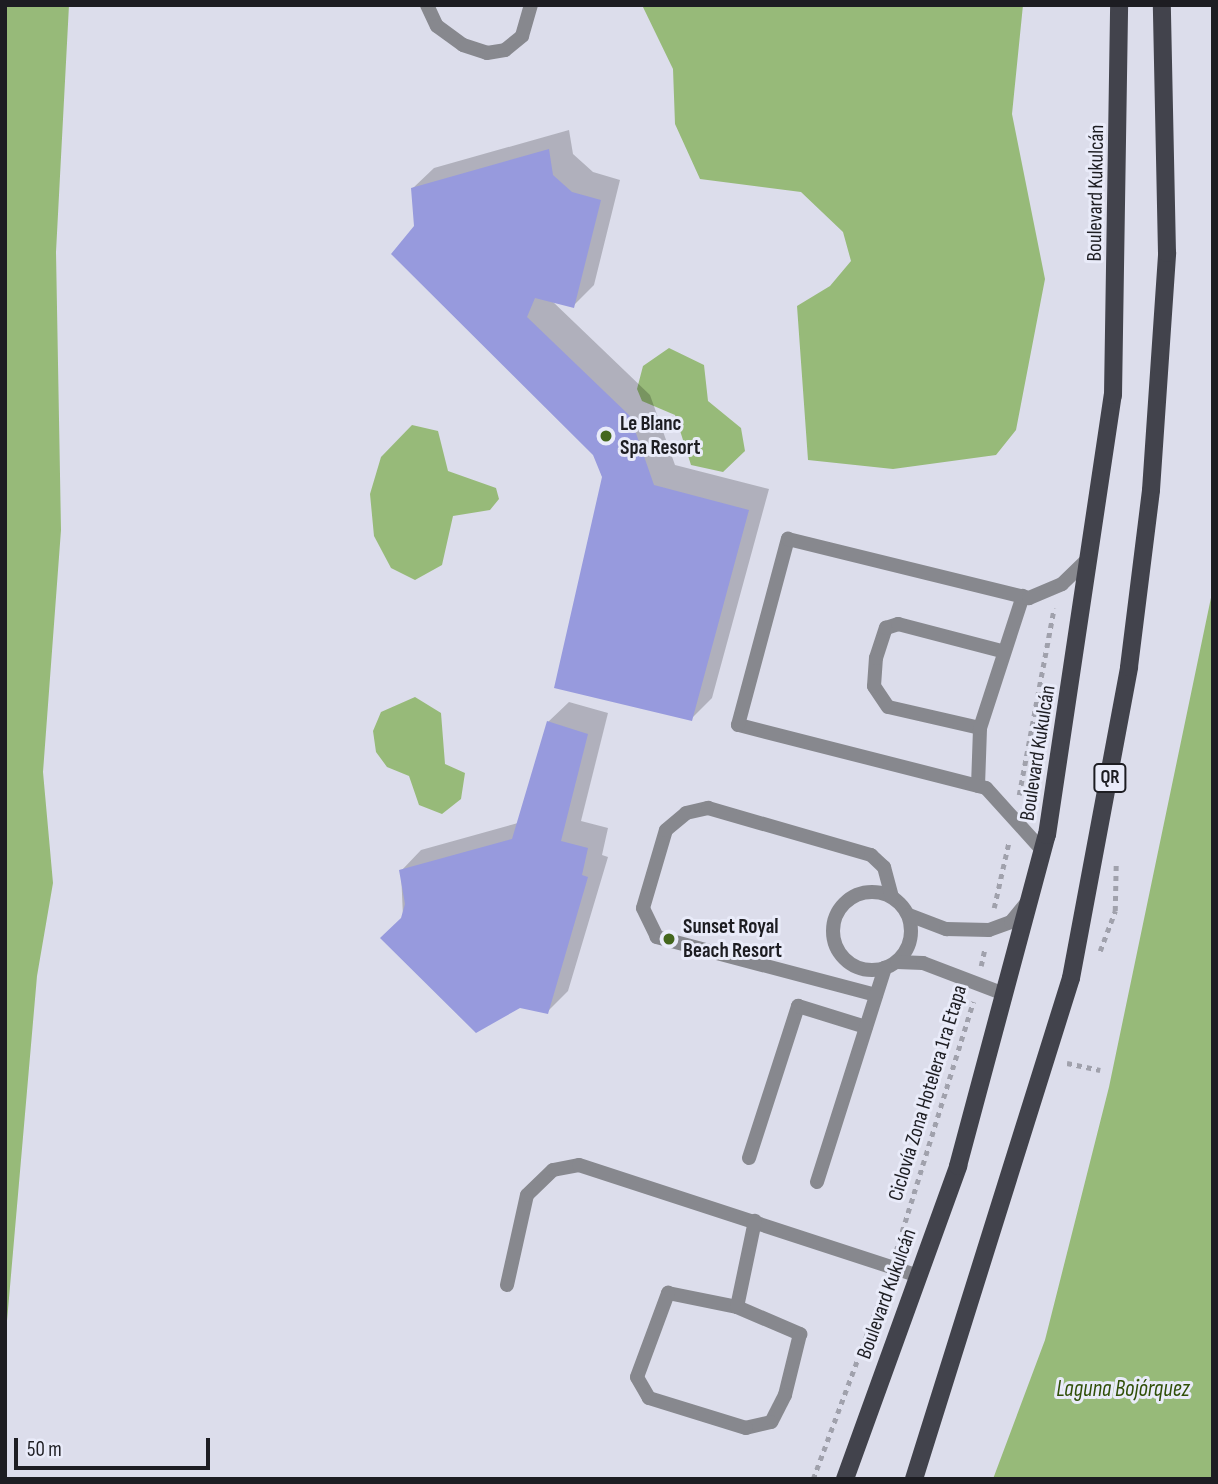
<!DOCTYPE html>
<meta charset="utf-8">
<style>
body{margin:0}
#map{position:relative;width:1218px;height:1484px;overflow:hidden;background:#dcddeb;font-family:"Sofia Sans Condensed",sans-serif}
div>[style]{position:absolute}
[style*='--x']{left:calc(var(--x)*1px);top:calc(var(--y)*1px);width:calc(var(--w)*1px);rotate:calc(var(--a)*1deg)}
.water>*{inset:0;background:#97ba79}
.shadow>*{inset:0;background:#0003}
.building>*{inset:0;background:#979add}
.path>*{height:4.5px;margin-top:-2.25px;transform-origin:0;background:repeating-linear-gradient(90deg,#a0a1ac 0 5px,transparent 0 10px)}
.service>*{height:14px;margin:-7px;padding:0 7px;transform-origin:7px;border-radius:7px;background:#87888e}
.service>.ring{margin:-7px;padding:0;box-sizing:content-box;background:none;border:14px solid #87888e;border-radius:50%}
.primary>*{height:18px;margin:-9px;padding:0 9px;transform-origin:9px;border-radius:9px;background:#42434c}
.dots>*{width:19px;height:19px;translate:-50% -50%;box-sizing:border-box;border:4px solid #e9ebf9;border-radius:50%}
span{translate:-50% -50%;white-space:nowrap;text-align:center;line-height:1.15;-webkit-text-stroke:6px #e9ebf9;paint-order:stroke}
.shield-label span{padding:2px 5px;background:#e9ebf9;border:2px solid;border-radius:5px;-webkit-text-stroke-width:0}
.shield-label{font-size:19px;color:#1d1d22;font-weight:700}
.street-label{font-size:21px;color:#1d1d22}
.poi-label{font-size:21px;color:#1d1d22;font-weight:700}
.left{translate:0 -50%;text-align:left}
.water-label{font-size:23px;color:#304f08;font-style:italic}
.frame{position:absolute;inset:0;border:7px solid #1d1d22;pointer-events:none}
.scale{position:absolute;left:14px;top:1438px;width:196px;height:32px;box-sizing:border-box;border:4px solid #1d1d22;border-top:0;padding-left:9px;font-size:21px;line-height:24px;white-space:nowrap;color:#1d1d22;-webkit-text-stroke:5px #e9ebf9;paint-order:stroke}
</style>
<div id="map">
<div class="water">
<div style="clip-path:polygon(5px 5px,69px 5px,56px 252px,61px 530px,43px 772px,53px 883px,37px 976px,5px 1344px)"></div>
<div style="clip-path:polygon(642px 5px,1023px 5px,1012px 114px,1045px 279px,1016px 430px,996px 455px,893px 469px,808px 460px,797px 306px,830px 286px,851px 261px,843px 232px,801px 192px,700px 179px,675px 124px,673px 69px)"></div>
<div style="clip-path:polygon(669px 348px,704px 365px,708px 401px,741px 428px,745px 451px,723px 472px,691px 465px,675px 415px,642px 401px,637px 389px,643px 366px)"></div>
<div style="clip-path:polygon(412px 425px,438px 431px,448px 471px,496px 488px,499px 499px,490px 510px,453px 516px,442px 565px,415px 580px,391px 568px,374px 536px,370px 494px,381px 457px)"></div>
<div style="clip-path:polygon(1213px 588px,1213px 1479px,993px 1479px,1045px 1340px,1109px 1087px)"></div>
<div style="clip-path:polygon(415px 697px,441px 713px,445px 764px,465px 773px,461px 799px,442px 814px,419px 805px,409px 776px,387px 767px,376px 752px,373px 731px,381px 712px)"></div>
</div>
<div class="shadow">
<div style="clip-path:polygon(569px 130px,573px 154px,593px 172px,620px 180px,594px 285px,573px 306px,551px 300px,650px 395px,675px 465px,769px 489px,712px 698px,691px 719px,594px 454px,416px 226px,413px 188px,434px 168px)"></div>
<div style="clip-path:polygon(569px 702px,608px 713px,581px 821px,608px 828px,602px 855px,608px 857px,568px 991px,547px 1012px,403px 917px,401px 871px,421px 850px,518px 823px,548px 722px)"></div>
</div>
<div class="building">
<div style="clip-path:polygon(549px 149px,553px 175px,572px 192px,601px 200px,574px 308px,535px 298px,527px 317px,630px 416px,654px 485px,749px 510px,692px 721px,554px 688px,602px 477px,593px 455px,391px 254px,414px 226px,411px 188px)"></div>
<div style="clip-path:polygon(547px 721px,588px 734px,561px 841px,588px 848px,582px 875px,588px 877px,548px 1014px,520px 1008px,476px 1033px,380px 938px,401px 918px,405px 904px,399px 870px,512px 839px)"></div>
</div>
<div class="path">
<div style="--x:1019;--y:795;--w:190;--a:-79.4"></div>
<div style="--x:994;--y:908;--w:69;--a:-77.4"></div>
<div style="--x:1100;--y:951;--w:43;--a:-69.4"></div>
<div style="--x:1115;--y:911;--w:46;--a:-88.8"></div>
<div style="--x:981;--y:966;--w:19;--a:-78"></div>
<div style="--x:1067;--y:1063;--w:34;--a:12"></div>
<div style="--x:896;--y:1251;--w:261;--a:-72.8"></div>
<div style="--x:813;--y:1479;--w:207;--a:-69.6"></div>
</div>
<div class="service">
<div style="--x:427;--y:5;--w:23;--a:65"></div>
<div style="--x:437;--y:26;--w:32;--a:36"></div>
<div style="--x:463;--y:45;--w:25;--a:18"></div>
<div style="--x:487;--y:53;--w:18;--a:-9"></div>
<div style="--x:505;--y:50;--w:22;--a:-39"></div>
<div style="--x:522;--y:36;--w:32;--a:-74"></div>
<div style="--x:980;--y:728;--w:94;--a:-167.1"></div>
<div style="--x:888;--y:707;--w:25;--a:-124"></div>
<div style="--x:874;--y:686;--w:28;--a:-86"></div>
<div style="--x:876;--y:658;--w:32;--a:-72"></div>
<div style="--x:886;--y:628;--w:13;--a:-18"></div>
<div style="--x:898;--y:624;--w:107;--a:14.6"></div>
<div style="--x:978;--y:786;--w:58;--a:-88"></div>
<div style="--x:980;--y:728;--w:139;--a:-72"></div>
<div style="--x:1043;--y:851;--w:85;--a:-132.1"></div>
<div style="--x:986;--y:788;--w:256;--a:-165.7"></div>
<div style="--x:738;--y:725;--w:193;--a:-75"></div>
<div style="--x:788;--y:539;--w:248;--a:13.8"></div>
<div style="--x:1029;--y:598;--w:36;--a:-23"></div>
<div style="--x:1062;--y:584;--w:39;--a:-44"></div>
<div class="ring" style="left:833px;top:892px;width:64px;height:64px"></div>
<div style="--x:909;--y:915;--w:40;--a:21"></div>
<div style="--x:946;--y:929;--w:43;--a:1.3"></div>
<div style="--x:989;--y:930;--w:23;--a:-20"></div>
<div style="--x:1011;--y:922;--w:26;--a:-51"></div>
<div style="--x:897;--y:962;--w:26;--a:2"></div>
<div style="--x:923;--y:963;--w:87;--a:20.9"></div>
<div style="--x:876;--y:995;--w:227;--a:-165.2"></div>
<div style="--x:657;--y:937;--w:32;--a:-116"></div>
<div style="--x:643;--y:908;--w:81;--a:-73.6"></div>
<div style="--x:666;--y:830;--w:26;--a:-40"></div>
<div style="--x:686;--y:813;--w:23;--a:-13"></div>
<div style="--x:708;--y:808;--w:170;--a:16.1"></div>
<div style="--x:871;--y:855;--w:18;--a:43"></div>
<div style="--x:884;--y:867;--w:31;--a:75"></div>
<div style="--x:749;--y:1158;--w:160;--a:-72.1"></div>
<div style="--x:798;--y:1006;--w:71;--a:17.2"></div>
<div style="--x:817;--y:1182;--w:225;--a:-72.4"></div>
<div style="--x:507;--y:1285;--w:92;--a:-77.5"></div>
<div style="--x:527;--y:1195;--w:36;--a:-44"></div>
<div style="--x:553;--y:1170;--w:26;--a:-11"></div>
<div style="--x:579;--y:1165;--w:357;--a:18.1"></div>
<div style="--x:668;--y:1293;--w:70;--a:11.5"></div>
<div style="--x:737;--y:1307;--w:69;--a:23.2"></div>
<div style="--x:800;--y:1334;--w:63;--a:103.8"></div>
<div style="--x:785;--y:1395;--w:30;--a:117"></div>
<div style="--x:771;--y:1422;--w:26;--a:167"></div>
<div style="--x:746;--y:1428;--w:102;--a:-162.8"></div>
<div style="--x:649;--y:1398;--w:24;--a:-120"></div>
<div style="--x:637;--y:1377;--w:90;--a:-69.7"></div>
<div style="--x:737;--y:1307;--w:88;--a:-78.2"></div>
</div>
<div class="primary">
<div style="--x:845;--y:1479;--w:333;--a:-70.1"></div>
<div style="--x:958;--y:1166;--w:343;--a:-75"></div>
<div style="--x:1047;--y:835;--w:445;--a:-81.5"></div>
<div style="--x:1113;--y:395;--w:390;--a:-89.1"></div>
<div style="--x:914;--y:1479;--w:525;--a:-72.6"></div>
<div style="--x:1071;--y:978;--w:316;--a:-79.4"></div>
<div style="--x:1129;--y:667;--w:178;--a:-82.9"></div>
<div style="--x:1151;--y:490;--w:238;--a:-86.1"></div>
<div style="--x:1167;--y:253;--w:248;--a:-91.2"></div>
</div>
<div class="dots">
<div style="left:606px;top:436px;background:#44671e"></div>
<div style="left:669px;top:939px;background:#44671e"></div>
</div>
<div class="shield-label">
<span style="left:1110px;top:778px">QR</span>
</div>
<div class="street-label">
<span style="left:1096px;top:193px;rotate:-89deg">Boulevard Kukulcán</span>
<span style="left:1038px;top:753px;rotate:-81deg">Boulevard Kukulcán</span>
<span style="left:928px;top:1093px;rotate:-73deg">Ciclovía Zona Hotelera 1ra Etapa</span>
<span style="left:887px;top:1294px;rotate:-70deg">Boulevard Kukulcán</span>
</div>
<div class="poi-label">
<span class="left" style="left:620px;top:436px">Le Blanc<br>Spa Resort</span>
<span class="left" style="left:683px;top:939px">Sunset Royal<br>Beach Resort</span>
</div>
<div class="water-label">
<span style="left:1123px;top:1389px">Laguna Bojórquez</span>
</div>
<div class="frame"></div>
<div class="scale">50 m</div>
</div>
